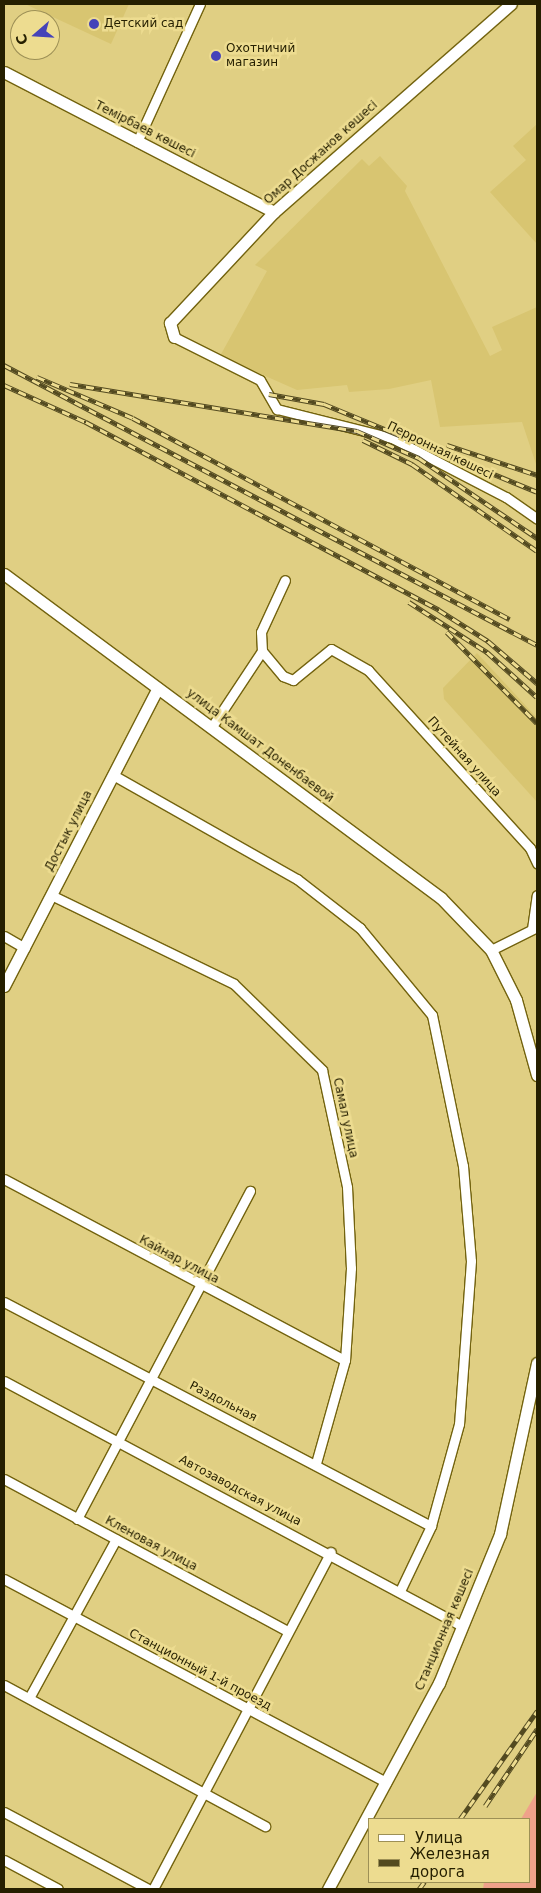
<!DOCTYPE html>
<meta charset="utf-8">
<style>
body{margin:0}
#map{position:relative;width:541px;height:1893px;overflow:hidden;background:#e0cf83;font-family:"DejaVu Sans",sans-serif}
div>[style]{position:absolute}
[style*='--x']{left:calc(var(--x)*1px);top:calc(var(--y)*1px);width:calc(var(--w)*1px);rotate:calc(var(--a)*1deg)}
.built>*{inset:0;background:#d8c571}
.green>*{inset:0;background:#efa18a}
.roads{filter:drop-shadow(1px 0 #73630f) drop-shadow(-1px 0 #73630f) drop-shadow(0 1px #73630f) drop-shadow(0 -1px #73630f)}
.minor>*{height:9px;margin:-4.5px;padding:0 4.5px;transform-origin:4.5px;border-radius:4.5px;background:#fff}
.tertiary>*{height:11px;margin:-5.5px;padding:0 5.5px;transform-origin:5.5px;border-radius:5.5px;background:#fff}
.rail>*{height:4.5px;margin-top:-2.25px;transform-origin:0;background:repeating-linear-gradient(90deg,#eddc90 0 8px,#534a20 0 16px);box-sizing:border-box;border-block:1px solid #534a20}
.dots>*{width:14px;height:14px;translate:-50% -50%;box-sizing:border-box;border:2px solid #eddc90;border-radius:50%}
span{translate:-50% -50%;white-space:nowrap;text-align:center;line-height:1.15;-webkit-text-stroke:5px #eddc90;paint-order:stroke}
.poi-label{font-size:12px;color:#251f00}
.left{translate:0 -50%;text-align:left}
.street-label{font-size:12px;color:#251f00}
.frame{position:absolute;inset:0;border:5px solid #251f00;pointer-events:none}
.legend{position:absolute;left:368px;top:1818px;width:162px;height:65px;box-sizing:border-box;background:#eddc90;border:1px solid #9d9056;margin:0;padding:6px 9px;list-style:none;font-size:15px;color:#251f00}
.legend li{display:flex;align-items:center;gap:10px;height:25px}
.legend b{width:25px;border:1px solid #9d9056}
.north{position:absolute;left:10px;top:10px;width:50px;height:50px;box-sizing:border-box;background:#eddc90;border:1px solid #9d9056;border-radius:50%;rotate:251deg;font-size:14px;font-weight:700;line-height:20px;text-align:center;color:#251f00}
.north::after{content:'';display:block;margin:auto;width:18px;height:22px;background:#4543b9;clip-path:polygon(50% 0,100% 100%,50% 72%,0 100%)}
</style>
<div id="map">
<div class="built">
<div style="clip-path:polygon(25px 4px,129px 4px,111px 44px)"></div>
<div style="clip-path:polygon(537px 124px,537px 244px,490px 192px,526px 160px,513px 146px)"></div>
<div style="clip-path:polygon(380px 156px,407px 186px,405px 191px,490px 356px,502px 350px,492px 327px,537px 307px,537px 467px,522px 422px,440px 427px,431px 380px,389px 389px,349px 392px,347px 385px,297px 390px,220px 356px,267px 271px,255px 265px,362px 159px,369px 166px)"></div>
<div style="clip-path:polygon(477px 653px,537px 718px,537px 802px,444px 699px,443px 688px)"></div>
</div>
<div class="green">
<div style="clip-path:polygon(537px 1792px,537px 1889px,483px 1889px,484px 1882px,530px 1882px,530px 1819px,521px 1819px)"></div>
</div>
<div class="roads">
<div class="minor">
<div style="--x:137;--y:142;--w:152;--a:-65.5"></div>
<div style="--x:174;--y:337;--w:96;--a:26.6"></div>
<div style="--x:260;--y:380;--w:34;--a:60"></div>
<div style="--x:277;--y:409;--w:119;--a:14.2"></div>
<div style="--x:392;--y:438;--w:128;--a:27.4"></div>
<div style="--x:506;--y:497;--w:38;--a:35"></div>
<div style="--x:262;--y:651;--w:33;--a:50"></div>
<div style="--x:283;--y:676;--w:11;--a:22"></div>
<div style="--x:293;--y:680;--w:49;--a:-39.2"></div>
<div style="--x:331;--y:649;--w:43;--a:29.6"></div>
<div style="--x:368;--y:670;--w:241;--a:47.7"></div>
<div style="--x:530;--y:848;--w:17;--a:65"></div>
<div style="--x:211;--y:728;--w:92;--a:-56.5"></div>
<div style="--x:262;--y:651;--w:19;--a:-93"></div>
<div style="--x:261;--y:632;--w:57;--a:-65.2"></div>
<div style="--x:113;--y:775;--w:211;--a:29.5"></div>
<div style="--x:297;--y:879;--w:80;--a:37.9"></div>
<div style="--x:360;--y:928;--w:113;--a:50.4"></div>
<div style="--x:432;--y:1015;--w:154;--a:78.4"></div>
<div style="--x:463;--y:1166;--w:95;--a:85.2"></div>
<div style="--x:471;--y:1261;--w:163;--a:94.2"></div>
<div style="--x:459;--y:1424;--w:106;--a:105.4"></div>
<div style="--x:431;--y:1526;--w:72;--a:115.5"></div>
<div style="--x:51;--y:895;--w:203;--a:25.9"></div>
<div style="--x:234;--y:984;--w:123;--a:44.3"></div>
<div style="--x:322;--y:1070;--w:120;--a:77.9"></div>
<div style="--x:347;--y:1187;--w:81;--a:87.2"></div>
<div style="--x:351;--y:1268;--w:92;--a:93.7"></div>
<div style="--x:345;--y:1360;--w:107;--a:105.7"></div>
<div style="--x:532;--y:929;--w:34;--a:-82"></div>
<div style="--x:4;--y:936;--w:24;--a:30"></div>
<div style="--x:491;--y:950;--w:51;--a:-26.6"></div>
<div style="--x:4;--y:1179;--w:386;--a:28"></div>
<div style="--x:4;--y:1302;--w:482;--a:27.7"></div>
<div style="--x:4;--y:1381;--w:519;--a:28.14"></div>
<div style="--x:4;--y:1479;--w:321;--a:28.2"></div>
<div style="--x:77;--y:1519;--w:371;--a:-62.2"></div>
<div style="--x:4;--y:1579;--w:433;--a:28"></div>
<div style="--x:4;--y:1685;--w:297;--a:28.4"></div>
<div style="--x:29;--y:1698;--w:181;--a:-61.3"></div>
<div style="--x:4;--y:1812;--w:163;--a:28.1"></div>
<div style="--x:4;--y:1860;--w:61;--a:28.2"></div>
<div style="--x:153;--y:1889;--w:381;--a:-62.2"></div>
</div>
<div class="tertiary">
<div style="--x:4;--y:72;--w:304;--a:27.4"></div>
<div style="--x:174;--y:337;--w:15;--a:-106"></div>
<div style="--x:170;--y:323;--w:152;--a:-46.9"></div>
<div style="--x:274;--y:212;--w:315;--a:-41.3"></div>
<div style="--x:4;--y:574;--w:544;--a:36.55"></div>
<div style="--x:441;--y:898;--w:72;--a:46.1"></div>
<div style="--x:491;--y:950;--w:56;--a:63.4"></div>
<div style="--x:516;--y:1000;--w:78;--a:74.4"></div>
<div style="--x:4;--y:986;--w:335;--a:-62.7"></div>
<div style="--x:328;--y:1889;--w:234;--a:-61.7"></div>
<div style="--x:439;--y:1683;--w:161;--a:-67.7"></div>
<div style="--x:500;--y:1534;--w:175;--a:-77.8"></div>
</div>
</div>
<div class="rail">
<div style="--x:4;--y:365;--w:602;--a:27.71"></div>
<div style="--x:37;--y:377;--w:104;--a:23.1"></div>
<div style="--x:133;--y:418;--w:427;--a:28.1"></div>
<div style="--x:70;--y:384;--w:291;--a:9.3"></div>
<div style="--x:357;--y:431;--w:68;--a:23.5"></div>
<div style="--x:419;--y:458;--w:143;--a:34.1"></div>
<div style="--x:4;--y:385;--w:90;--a:24.3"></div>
<div style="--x:86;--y:422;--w:400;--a:28"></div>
<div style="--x:439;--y:610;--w:58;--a:32.3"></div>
<div style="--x:488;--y:641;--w:65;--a:40.6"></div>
<div style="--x:269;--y:394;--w:56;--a:10.3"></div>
<div style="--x:324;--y:404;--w:230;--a:22.4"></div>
<div style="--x:363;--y:440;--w:55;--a:26.1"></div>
<div style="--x:412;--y:464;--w:152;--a:34.8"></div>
<div style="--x:447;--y:445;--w:95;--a:18.4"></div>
<div style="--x:409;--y:602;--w:93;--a:32.7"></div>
<div style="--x:487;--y:652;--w:67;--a:42"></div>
<div style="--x:447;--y:632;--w:128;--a:45.3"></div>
<div style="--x:485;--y:1806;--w:93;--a:-56"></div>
<div style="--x:460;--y:1819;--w:133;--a:-54.5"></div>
<div style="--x:419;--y:1889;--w:9;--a:-54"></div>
</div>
<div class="dots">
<div style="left:94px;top:24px;background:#4543b9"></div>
<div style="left:216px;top:56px;background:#4543b9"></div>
</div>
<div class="poi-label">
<span class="left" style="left:104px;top:24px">Детский сад</span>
<span class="left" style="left:226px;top:56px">Охотничий<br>магазин</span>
</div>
<div class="street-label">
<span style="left:145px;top:130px;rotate:27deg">Темірбаев көшесі</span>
<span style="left:321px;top:153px;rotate:-42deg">Омар Досжанов көшесі</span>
<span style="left:440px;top:451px;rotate:26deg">Перронная көшесі</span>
<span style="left:260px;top:746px;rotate:37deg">улица Камшат Доненбаевой</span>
<span style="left:464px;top:757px;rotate:48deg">Путейная улица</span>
<span style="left:69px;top:831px;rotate:-63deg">Достык улица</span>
<span style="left:345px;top:1118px;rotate:78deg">Самал улица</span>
<span style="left:179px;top:1260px;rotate:28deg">Кайнар улица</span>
<span style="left:223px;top:1402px;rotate:27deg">Раздольная</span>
<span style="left:240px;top:1491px;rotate:28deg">Автозаводская улица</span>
<span style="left:151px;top:1544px;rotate:28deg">Кленовая улица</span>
<span style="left:445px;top:1630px;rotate:-67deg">Станционная көшесі</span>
<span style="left:200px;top:1670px;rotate:28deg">Станционный 1-й проезд</span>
</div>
<div class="frame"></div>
<ul class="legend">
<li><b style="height:6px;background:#fff"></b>Улица</li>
<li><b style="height:6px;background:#534a20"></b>Железная дорога</li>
</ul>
<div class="north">С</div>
</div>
